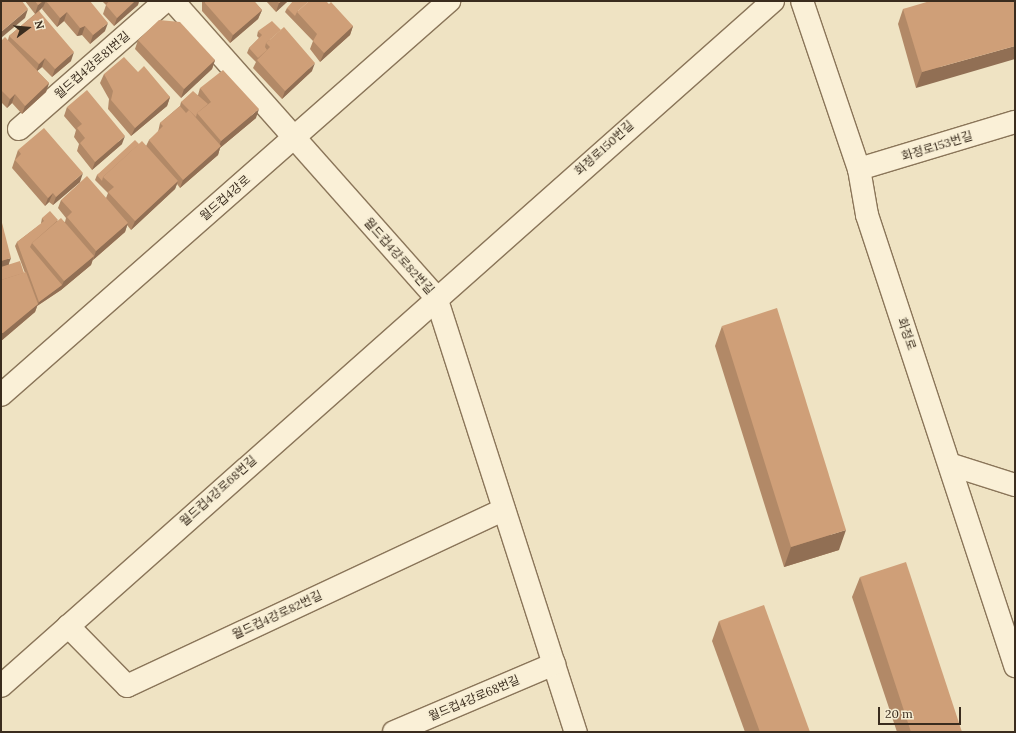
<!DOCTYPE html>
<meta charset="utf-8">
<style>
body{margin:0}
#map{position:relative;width:1016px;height:733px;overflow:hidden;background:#efe3c3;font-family:Lora,"Noto Sans KR",serif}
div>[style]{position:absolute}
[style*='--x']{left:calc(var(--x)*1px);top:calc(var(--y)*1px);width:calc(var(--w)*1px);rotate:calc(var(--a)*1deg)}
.roads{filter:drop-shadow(1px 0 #8a7559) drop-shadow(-1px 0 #8a7559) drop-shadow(0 1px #8a7559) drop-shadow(0 -1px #8a7559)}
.minor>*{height:22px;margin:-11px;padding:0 11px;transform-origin:11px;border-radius:11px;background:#faf0d7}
.wall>*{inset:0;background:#b28967}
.shaded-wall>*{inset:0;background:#916f54}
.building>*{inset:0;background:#cf9f78}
span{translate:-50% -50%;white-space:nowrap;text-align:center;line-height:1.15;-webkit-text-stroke:3px #f6edd3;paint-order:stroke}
.street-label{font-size:12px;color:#3a2c1e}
.frame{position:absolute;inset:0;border:2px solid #3a2c1e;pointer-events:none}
.north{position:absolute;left:8px;top:8px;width:40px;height:40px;-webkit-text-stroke:3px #f6edd3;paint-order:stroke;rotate:74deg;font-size:11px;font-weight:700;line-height:16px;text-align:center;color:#3a2c1e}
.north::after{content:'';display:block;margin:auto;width:14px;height:18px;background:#3a2c1e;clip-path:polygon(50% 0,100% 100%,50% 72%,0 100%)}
.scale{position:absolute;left:878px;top:707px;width:83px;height:18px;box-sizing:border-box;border:2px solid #3a2c1e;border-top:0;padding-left:5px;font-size:12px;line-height:14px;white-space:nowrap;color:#3a2c1e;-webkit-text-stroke:3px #f6edd3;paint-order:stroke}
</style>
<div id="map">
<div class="roads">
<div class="minor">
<div style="--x:173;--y:1;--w:396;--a:48.4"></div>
<div style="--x:436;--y:297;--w:457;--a:72.2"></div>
<div style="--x:802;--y:1;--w:177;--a:71.3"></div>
<div style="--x:859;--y:169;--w:47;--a:80.1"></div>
<div style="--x:867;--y:215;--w:475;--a:71.8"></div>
<div style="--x:19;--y:129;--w:194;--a:-41.2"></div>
<div style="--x:859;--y:169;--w:163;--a:-16.8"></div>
<div style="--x:1;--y:395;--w:597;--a:-41.33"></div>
<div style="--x:952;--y:465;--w:66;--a:17.6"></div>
<div style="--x:68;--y:626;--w:84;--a:45.5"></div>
<div style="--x:127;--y:686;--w:416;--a:-25.1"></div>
<div style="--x:1;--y:686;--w:1032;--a:-41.58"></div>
<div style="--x:394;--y:732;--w:174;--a:-23"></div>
</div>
</div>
<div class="wall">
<div style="clip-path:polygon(25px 1px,90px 1px,105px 31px,90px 44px,82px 35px,77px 36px,64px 21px,57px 27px,42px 9px,43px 7px,39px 11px,71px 61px,52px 77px,42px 67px,37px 71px,49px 83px,46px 92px,22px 114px,12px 103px,7px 108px,1px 102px,1px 41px,8px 40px,9px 36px,35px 14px)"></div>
<div style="clip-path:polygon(102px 1px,139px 1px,138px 5px,114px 26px,103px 14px,106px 5px)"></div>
<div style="clip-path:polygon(202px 1px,254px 1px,262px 10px,258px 19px,230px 43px,202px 11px)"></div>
<div style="clip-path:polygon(266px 1px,288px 1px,276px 12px)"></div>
<div style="clip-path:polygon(1015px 1px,916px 88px,898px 24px,903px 9px)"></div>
<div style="clip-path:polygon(287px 8px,353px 26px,350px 35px,320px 62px,310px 49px,313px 41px,285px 12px)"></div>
<div style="clip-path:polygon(258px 31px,312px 71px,282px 99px,253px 68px,256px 62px,247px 53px,249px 48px,259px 38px,257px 36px)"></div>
<div style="clip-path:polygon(138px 40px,215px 60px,212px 69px,181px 98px,135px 49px)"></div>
<div style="clip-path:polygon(138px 72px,170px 97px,167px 106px,131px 136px,108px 109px,109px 99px,100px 83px,104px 74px)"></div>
<div style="clip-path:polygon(200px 88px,256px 118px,220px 148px,218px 155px,180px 188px,177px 184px,175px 189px,131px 230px,127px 225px,125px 232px,93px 260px,93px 259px,91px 265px,61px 290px,37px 306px,35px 312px,1px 341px,1px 219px,9px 265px,24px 273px,25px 273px,15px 246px,17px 242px,41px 224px,41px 223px,42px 218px,65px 222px,66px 218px,58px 208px,61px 200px,106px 198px,108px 193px,95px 180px,97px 175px,139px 144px,146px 146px,149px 140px,158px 132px,160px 123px,180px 106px,181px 102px,198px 95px)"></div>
<div style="clip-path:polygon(67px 107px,122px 144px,92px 170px,77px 151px,79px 144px,74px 137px,76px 130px,64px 116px)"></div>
<div style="clip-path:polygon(18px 150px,80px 182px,53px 205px,49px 202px,45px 206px,12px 168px)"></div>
<div style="clip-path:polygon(722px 326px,839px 550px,784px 567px,715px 346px)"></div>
<div style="clip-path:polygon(860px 577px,962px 732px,897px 732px,852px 597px)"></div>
<div style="clip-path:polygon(719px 621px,810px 732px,745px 732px,712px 641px)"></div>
</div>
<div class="shaded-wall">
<div style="clip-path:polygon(43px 1px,46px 1px,43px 7px,35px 14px,38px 5px)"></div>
<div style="clip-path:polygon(135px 1px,139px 1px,138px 5px,114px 26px,117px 18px)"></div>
<div style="clip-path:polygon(282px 1px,288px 1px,276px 12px,279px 3px)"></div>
<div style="clip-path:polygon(28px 9px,25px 18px,1px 38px,1px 32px)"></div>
<div style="clip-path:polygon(262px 10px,258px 19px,230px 43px,233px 35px)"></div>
<div style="clip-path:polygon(67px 12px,64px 21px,57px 27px,60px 18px)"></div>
<div style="clip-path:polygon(108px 23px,105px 31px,90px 44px,93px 35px)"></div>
<div style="clip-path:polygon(85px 26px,82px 35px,77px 36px,80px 28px)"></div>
<div style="clip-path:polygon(353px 26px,350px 35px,320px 62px,324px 53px)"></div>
<div style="clip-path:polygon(1015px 46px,1015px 59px,916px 88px,922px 72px)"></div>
<div style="clip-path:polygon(74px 52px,71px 61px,52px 77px,55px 69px)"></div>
<div style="clip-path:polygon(45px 58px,42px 67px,36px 72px,39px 64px)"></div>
<div style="clip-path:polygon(215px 60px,212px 69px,181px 98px,184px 89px)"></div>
<div style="clip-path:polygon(315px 63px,312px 71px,282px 99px,285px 91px)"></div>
<div style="clip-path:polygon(49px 83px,46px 92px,22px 114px,25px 106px)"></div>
<div style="clip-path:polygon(15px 94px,12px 103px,7px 108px,10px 99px)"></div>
<div style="clip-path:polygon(170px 97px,167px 106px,131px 136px,135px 128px)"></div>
<div style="clip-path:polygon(259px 109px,256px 118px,220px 148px,218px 155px,180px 188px,183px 180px,218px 149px,221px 141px)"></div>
<div style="clip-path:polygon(125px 136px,122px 144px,92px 170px,95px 162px)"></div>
<div style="clip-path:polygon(83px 173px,80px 182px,53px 205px,56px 197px)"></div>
<div style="clip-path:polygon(178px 181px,175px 189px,131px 230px,135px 221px)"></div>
<div style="clip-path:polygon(53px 193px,49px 202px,45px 206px,48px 198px)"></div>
<div style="clip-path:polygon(128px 223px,125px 232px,93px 260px,96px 251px)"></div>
<div style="clip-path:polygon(94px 256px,91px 265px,61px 290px,37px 306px,39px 302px,62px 285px,64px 281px)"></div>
<div style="clip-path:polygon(11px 258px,8px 266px,1px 268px,1px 261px)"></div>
<div style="clip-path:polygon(38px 304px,35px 312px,1px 341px,1px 333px)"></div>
<div style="clip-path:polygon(846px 530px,839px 550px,784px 567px,791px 547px)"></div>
</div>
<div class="building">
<div style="clip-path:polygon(1px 1px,22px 1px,28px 9px,1px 32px)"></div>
<div style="clip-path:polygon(35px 1px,43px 1px,38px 5px)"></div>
<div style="clip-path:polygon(46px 1px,90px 1px,108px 23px,93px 35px,85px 26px,80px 28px,67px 12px,60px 18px)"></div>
<div style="clip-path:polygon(109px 1px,135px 1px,117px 18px,106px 5px)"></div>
<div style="clip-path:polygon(205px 1px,254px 1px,262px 10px,233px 35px,205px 3px)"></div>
<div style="clip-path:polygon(277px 1px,282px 1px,279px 3px)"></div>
<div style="clip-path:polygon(293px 1px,309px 1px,297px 12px,295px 16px,287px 8px)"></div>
<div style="clip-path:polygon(309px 1px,326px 1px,329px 4px,331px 2px,353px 26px,324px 53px,313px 41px,317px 34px,297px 12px)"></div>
<div style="clip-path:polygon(930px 1px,1015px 1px,1015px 46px,922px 72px,903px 9px)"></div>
<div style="clip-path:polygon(39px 11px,74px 52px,55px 69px,45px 58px,39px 64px,9px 36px)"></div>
<div style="clip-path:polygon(159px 20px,180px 22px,215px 60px,184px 89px,138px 40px)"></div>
<div style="clip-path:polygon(272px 21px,281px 30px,266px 43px,265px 47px,267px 50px,258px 58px,249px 48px,262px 35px,258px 31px)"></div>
<div style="clip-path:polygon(284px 27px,315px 63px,285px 91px,257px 60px,270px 47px,266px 43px)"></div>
<div style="clip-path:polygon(5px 37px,49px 83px,25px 106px,15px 94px,10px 99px,1px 90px,1px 41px)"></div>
<div style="clip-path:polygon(124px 57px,138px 72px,144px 66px,170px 97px,135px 128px,111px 100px,113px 91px,104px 74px)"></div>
<div style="clip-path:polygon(223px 70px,259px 109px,221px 141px,197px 113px,211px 102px,200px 88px)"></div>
<div style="clip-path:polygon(87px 90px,125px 136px,95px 162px,80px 143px,85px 138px,77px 128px,82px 124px,67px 107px)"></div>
<div style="clip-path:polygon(193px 91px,208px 104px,197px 113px,196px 117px,181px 102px)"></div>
<div style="clip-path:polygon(180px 106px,186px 113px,189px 110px,221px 146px,183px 180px,149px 140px,163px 126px,160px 123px)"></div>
<div style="clip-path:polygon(44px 128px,83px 173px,56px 197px,53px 193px,48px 198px,15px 160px,21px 154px,18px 150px)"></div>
<div style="clip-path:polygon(135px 140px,139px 144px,103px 177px,102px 181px,97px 175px)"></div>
<div style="clip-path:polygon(142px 141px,178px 181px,135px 221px,108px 192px,114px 187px,103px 177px)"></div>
<div style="clip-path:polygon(87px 176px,128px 223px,96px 251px,67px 217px,72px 212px,61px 200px)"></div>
<div style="clip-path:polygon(50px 211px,58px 220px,32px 243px,30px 247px,62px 285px,39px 302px,17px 242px,44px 221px,42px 218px)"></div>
<div style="clip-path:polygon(61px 218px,94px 256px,64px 281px,32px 243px)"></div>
<div style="clip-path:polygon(1px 219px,11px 258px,1px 261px)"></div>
<div style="clip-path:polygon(20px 261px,24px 273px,1px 280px,1px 272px,2px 272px,1px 267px)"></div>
<div style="clip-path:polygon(26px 272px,38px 304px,3px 333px,1px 333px,1px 280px)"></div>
<div style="clip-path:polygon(777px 308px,846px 530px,791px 547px,722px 326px)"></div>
<div style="clip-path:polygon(906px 562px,962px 732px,911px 732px,860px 577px)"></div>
<div style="clip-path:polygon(764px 605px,810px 732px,760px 732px,719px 621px)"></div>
</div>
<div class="street-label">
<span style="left:92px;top:65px;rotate:-41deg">월드컵4강로81번길</span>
<span style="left:937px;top:146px;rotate:-17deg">화정로153번길</span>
<span style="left:604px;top:148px;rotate:-42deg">화정로150번길</span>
<span style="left:225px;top:198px;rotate:-41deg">월드컵4강로</span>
<span style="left:399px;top:256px;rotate:48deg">월드컵4강로82번길</span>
<span style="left:907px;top:334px;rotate:71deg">화정로</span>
<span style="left:218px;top:491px;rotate:-42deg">월드컵4강로68번길</span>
<span style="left:277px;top:615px;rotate:-25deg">월드컵4강로82번길</span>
<span style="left:474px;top:698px;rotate:-23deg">월드컵4강로68번길</span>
</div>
<div class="frame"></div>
<div class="north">N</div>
<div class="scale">20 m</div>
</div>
